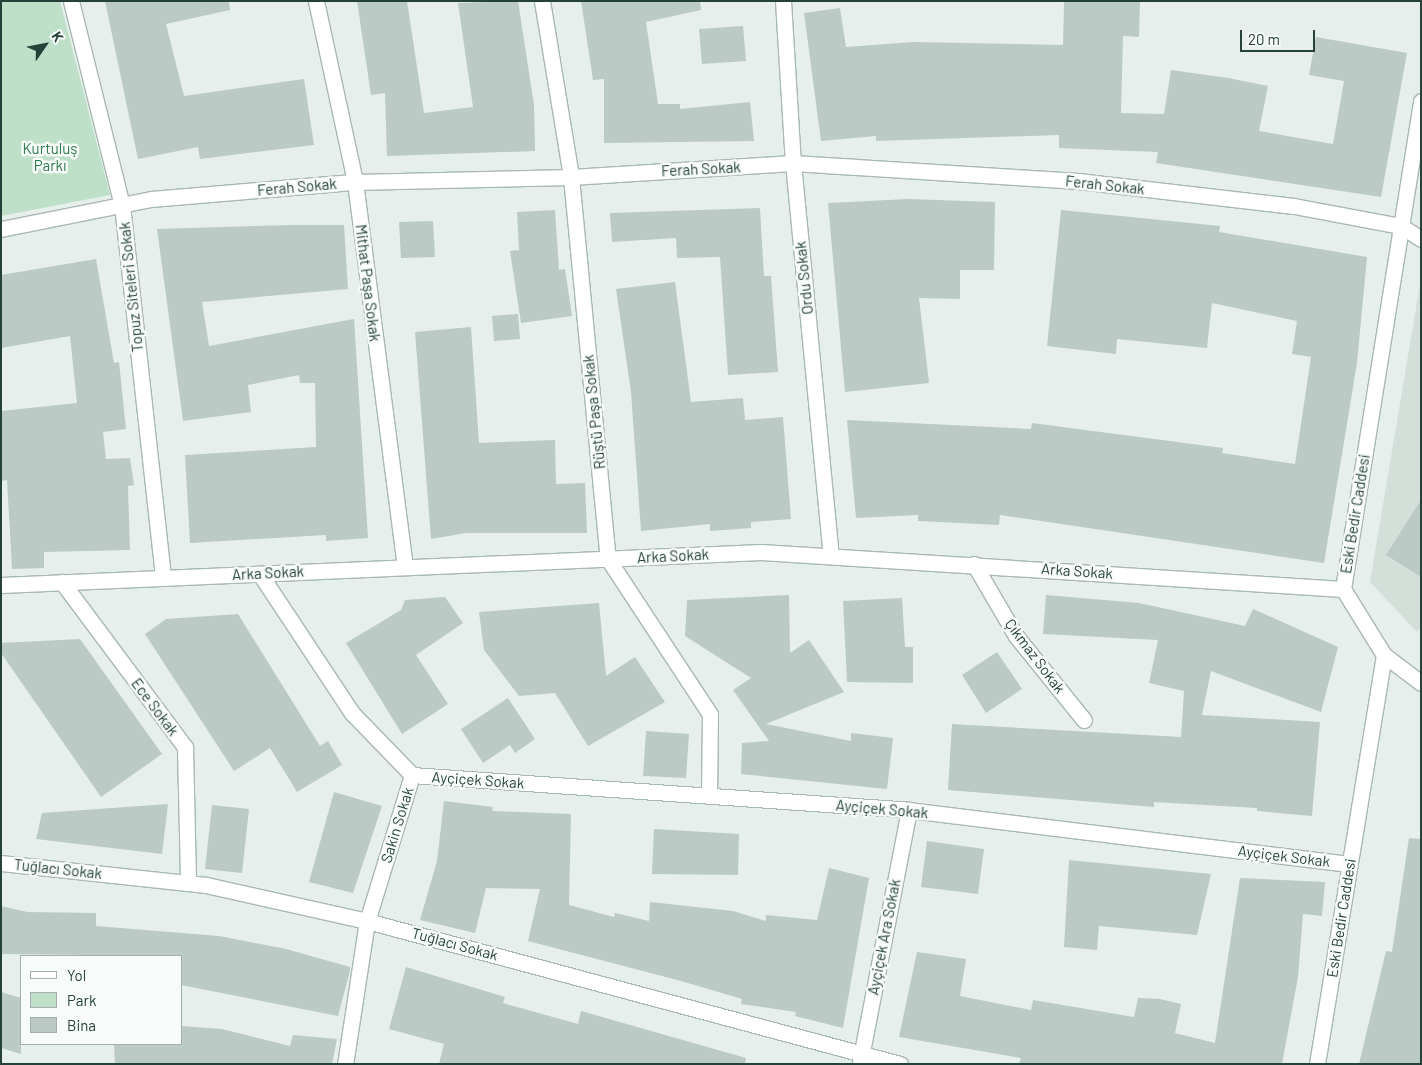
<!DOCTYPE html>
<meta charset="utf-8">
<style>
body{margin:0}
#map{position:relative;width:1422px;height:1065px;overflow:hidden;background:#e6efeb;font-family:Barlow,sans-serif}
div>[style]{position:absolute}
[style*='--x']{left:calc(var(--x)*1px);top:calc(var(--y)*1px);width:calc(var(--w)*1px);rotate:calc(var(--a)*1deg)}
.built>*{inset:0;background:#d4dfda}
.green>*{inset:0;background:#bfe0c8}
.building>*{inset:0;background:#bbcac4}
.roads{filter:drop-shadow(1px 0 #a8b8b2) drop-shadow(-1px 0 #a8b8b2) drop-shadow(0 1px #a8b8b2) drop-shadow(0 -1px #a8b8b2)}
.minor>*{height:15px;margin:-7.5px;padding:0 7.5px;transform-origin:7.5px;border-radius:7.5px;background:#fff}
.secondary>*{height:15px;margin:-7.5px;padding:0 7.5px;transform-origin:7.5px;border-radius:7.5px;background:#fff}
span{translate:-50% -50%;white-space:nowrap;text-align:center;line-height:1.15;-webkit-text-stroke:5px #f7fbf9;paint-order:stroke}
.park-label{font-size:15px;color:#2d7a4b}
.street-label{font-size:15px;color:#24423a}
.frame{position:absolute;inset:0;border:2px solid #24423a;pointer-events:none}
.legend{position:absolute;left:20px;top:955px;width:162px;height:90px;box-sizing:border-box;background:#f7fbf9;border:1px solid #a3b1ad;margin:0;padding:6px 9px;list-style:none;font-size:15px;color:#24423a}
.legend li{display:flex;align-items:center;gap:10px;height:25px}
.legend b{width:25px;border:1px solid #a3b1ad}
.north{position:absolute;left:20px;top:20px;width:50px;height:50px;-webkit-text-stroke:4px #f7fbf9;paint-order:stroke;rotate:57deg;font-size:14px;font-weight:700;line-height:20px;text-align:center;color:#24423a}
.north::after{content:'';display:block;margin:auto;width:18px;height:22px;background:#24423a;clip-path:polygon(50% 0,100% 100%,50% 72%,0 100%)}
.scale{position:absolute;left:1240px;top:30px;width:75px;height:22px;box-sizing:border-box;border:2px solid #24423a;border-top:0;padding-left:6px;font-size:15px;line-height:18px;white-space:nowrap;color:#24423a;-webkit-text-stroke:4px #f7fbf9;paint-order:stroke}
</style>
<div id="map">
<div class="built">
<div style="clip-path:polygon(1421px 278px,1421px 628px,1417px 632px,1370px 582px)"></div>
</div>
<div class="green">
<div style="clip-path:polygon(1px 1px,60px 1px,110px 195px,1px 216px)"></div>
</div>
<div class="building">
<div style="clip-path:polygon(105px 1px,229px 1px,230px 10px,166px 24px,184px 96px,304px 79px,314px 145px,200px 159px,198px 147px,138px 159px)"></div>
<div style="clip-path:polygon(357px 1px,407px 1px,424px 113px,473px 107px,458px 3px,518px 1px,534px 105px,535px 151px,387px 156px,385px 93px,371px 95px)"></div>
<div style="clip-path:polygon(581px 1px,700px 1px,701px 10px,646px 22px,658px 104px,680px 104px,680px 109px,750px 102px,754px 141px,604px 143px,604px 79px,593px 80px)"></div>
<div style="clip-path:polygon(1064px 1px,1140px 1px,1139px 37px,1123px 36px,1121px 113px,1164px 114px,1171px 70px,1228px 78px,1268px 86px,1259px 131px,1333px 144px,1344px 81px,1309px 75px,1316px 37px,1407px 53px,1381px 197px,1156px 163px,1158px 152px,1059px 148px,1059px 135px,876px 141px,876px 136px,821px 141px,804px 13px,840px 8px,846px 47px,913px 42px,1063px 45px)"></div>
<div style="clip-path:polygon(743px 26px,746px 61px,702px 64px,699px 29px)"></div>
<div style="clip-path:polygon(908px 199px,995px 202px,994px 270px,960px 270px,960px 299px,919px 298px,929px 383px,845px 392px,828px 203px)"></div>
<div style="clip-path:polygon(760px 208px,764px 276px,771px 276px,778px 372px,728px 375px,720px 257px,677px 258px,676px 238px,612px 242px,610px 213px)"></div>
<div style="clip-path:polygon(555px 210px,559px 270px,565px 269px,572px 316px,521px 323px,510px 251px,519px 250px,517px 212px)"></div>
<div style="clip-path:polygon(1061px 210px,1220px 226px,1219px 232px,1367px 257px,1357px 363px,1324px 563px,1000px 515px,999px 525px,918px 521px,918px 515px,856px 518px,847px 420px,1031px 429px,1032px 423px,1223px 448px,1222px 453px,1295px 464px,1311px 357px,1292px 354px,1297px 321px,1212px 303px,1207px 348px,1117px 339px,1116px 354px,1047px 346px)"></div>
<div style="clip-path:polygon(433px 221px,435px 257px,401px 258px,399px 222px)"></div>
<div style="clip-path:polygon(291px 225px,344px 225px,348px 289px,202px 302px,209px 346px,354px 319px,368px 538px,326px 541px,326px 535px,190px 543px,185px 455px,316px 447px,315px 383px,300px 383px,299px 375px,248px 385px,251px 412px,183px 421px,157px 229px)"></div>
<div style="clip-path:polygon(96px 259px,114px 363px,119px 362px,126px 429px,103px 432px,106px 459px,130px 458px,134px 485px,128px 486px,130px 550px,44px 552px,44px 568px,12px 569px,7px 480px,1px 481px,1px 411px,77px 403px,70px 336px,1px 348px,1px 275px)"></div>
<div style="clip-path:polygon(675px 282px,691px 402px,743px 398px,745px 420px,783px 417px,791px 519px,751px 522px,751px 528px,710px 531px,710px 524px,641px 531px,631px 392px,616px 289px)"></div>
<div style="clip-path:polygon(518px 314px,520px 339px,494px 341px,492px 316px)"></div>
<div style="clip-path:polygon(471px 327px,479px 443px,555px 440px,556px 484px,585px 483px,587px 533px,466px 533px,431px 539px,415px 332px)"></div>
<div style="clip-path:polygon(1421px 500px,1421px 577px,1386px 555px)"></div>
<div style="clip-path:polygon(789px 595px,790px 653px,809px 640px,844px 692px,766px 724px,851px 741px,851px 733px,893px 738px,887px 789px,741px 774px,742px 743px,769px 741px,733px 690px,751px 678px,685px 636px,687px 600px)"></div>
<div style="clip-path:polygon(1046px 595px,1139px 603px,1245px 626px,1253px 609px,1338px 647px,1321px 712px,1211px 671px,1202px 715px,1320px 722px,1312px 816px,1257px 811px,1257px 808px,1154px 802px,1154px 807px,948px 790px,952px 724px,1181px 737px,1184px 691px,1149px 683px,1158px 640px,1043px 634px)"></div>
<div style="clip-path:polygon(445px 597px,463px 623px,416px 655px,448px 704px,402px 734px,346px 643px,401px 610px,405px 600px)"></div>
<div style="clip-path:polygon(902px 598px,905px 647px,913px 647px,913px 683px,847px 682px,843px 601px)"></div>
<div style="clip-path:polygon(599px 603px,606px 676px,635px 657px,665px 702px,588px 746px,555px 693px,519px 696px,484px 650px,479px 612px)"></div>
<div style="clip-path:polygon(238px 614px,320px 746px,328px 741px,342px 765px,297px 792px,270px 748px,234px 771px,145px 634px,166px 619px)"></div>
<div style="clip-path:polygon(80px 639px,162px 754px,101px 797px,1px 653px,1px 643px)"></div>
<div style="clip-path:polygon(997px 652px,1022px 689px,986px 713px,962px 675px)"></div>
<div style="clip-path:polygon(508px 698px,535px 739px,515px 753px,510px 745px,483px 763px,461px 729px)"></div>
<div style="clip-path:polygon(646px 731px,689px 734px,686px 778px,643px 776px)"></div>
<div style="clip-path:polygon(334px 792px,382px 806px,353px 893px,309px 882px)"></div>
<div style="clip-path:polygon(444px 801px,493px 807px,492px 811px,571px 814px,569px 905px,614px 917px,615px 913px,649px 921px,650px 902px,733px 911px,766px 921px,766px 915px,817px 920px,829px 868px,869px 878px,843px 1028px,795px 1016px,796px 1012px,741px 1004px,742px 999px,681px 981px,528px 941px,540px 889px,486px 888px,475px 933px,420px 920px,437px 861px)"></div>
<div style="clip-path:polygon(168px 804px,162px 854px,36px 839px,42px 813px)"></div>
<div style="clip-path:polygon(212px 805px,249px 809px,242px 873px,205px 869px)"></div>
<div style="clip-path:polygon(654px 829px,739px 834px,738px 875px,652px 874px)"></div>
<div style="clip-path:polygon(1409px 838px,1421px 839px,1421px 1064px,1359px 1064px,1386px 951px,1392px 952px)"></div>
<div style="clip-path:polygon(927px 841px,984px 849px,978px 894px,921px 887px)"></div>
<div style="clip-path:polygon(1069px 860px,1211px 874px,1197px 935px,1099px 926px,1097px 950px,1064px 947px)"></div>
<div style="clip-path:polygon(1240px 878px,1325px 882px,1322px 916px,1303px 914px,1298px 977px,1282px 1064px,1019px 1064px,1021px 1058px,899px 1037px,917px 952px,966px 959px,960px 996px,1031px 1010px,1033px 1000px,1134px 1017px,1138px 998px,1160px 999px,1181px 1004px,1175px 1033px,1215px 1043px)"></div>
<div style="clip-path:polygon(1px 906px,27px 912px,96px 913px,96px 926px,219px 936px,286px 949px,350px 967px,350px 971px,338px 1016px,181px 985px,181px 956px,1px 954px)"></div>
<div style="clip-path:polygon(406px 967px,505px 997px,503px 1003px,578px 1024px,581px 1011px,746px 1058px,745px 1064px,439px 1064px,444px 1044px,389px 1029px)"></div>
<div style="clip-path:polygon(1px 992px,21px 998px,21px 1054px,1px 1048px)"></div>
<div style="clip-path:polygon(181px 1026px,222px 1029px,290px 1046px,293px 1035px,337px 1039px,332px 1064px,115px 1064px,114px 1044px,181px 1044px)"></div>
</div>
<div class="roads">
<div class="minor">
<div style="--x:71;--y:1;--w:210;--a:76"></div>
<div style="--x:122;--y:205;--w:375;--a:83.7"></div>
<div style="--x:316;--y:1;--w:185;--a:77.8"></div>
<div style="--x:355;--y:182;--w:388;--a:82.6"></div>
<div style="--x:542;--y:1;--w:178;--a:80.6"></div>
<div style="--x:571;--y:177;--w:384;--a:84.5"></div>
<div style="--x:608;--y:559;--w:186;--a:56.7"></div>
<div style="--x:710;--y:714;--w:82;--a:90.7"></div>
<div style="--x:783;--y:1;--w:162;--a:86.5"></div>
<div style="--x:793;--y:163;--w:394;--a:84.5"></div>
<div style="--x:1;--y:229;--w:153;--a:-11.3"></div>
<div style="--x:151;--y:199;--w:205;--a:-4.8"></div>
<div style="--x:355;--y:182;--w:216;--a:-1.3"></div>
<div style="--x:571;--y:177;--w:222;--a:-3.6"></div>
<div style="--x:793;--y:163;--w:286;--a:3.6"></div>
<div style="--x:1078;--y:181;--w:217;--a:6.6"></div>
<div style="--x:1294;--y:206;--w:109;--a:10.6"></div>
<div style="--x:1401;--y:226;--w:24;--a:33"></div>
<div style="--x:974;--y:564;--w:83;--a:59.7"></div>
<div style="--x:1016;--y:636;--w:108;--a:51"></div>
<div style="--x:260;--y:574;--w:167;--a:56.5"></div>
<div style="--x:352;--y:713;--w:86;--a:45.9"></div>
<div style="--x:412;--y:775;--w:153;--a:107.1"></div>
<div style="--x:367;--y:921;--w:145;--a:98.7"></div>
<div style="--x:62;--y:582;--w:206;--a:53.3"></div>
<div style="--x:185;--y:747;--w:136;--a:88.7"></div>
<div style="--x:1;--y:585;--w:761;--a:-2.49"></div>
<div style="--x:761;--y:552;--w:583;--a:3.64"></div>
<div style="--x:1384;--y:655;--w:46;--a:37.1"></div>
<div style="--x:412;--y:775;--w:498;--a:4"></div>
<div style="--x:909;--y:810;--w:444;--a:7"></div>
<div style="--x:1;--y:863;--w:206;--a:6.1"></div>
<div style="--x:206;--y:885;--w:165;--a:12.6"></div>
<div style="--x:367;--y:921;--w:552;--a:15.02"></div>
<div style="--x:860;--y:1062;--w:257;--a:-79"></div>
</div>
<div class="secondary">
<div style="--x:1317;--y:1064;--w:414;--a:-80.7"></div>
<div style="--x:1384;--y:655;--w:78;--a:-121.8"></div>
<div style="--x:1343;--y:589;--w:494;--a:-80.9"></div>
</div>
</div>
<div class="park-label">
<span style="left:50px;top:157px">Kurtuluş<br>Parkı</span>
</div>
<div class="street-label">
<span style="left:701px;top:169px;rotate:-3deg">Ferah Sokak</span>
<span style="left:1105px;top:185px;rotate:6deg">Ferah Sokak</span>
<span style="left:297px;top:187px;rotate:-5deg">Ferah Sokak</span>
<span style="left:804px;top:278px;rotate:-96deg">Ordu Sokak</span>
<span style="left:368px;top:283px;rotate:83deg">Mithat Paşa Sokak</span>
<span style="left:131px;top:287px;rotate:-96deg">Topuz Siteleri Sokak</span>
<span style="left:594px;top:412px;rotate:-96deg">Rüştü Paşa Sokak</span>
<span style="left:1355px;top:514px;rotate:-81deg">Eski Bedir Caddesi</span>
<span style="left:673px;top:556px;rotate:-3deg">Arka Sokak</span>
<span style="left:1077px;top:571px;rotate:4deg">Arka Sokak</span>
<span style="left:268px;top:573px;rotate:-3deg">Arka Sokak</span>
<span style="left:1035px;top:656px;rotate:53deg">Çıkmaz Sokak</span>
<span style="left:155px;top:707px;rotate:53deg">Ece Sokak</span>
<span style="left:478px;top:780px;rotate:4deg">Ayçiçek Sokak</span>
<span style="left:882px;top:809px;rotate:5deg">Ayçiçek Sokak</span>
<span style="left:397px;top:825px;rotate:-73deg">Sakin Sokak</span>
<span style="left:1284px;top:856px;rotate:7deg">Ayçiçek Sokak</span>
<span style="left:58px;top:869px;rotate:6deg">Tuğlacı Sokak</span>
<span style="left:1341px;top:918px;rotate:-81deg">Eski Bedir Caddesi</span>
<span style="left:884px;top:937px;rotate:-79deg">Ayçiçek Ara Sokak</span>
<span style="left:455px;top:944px;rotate:15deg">Tuğlacı Sokak</span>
</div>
<div class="frame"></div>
<ul class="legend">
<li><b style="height:6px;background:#fff"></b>Yol</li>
<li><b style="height:14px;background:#bfe0c8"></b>Park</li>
<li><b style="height:14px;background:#bbcac4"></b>Bina</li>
</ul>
<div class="north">K</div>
<div class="scale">20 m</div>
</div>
